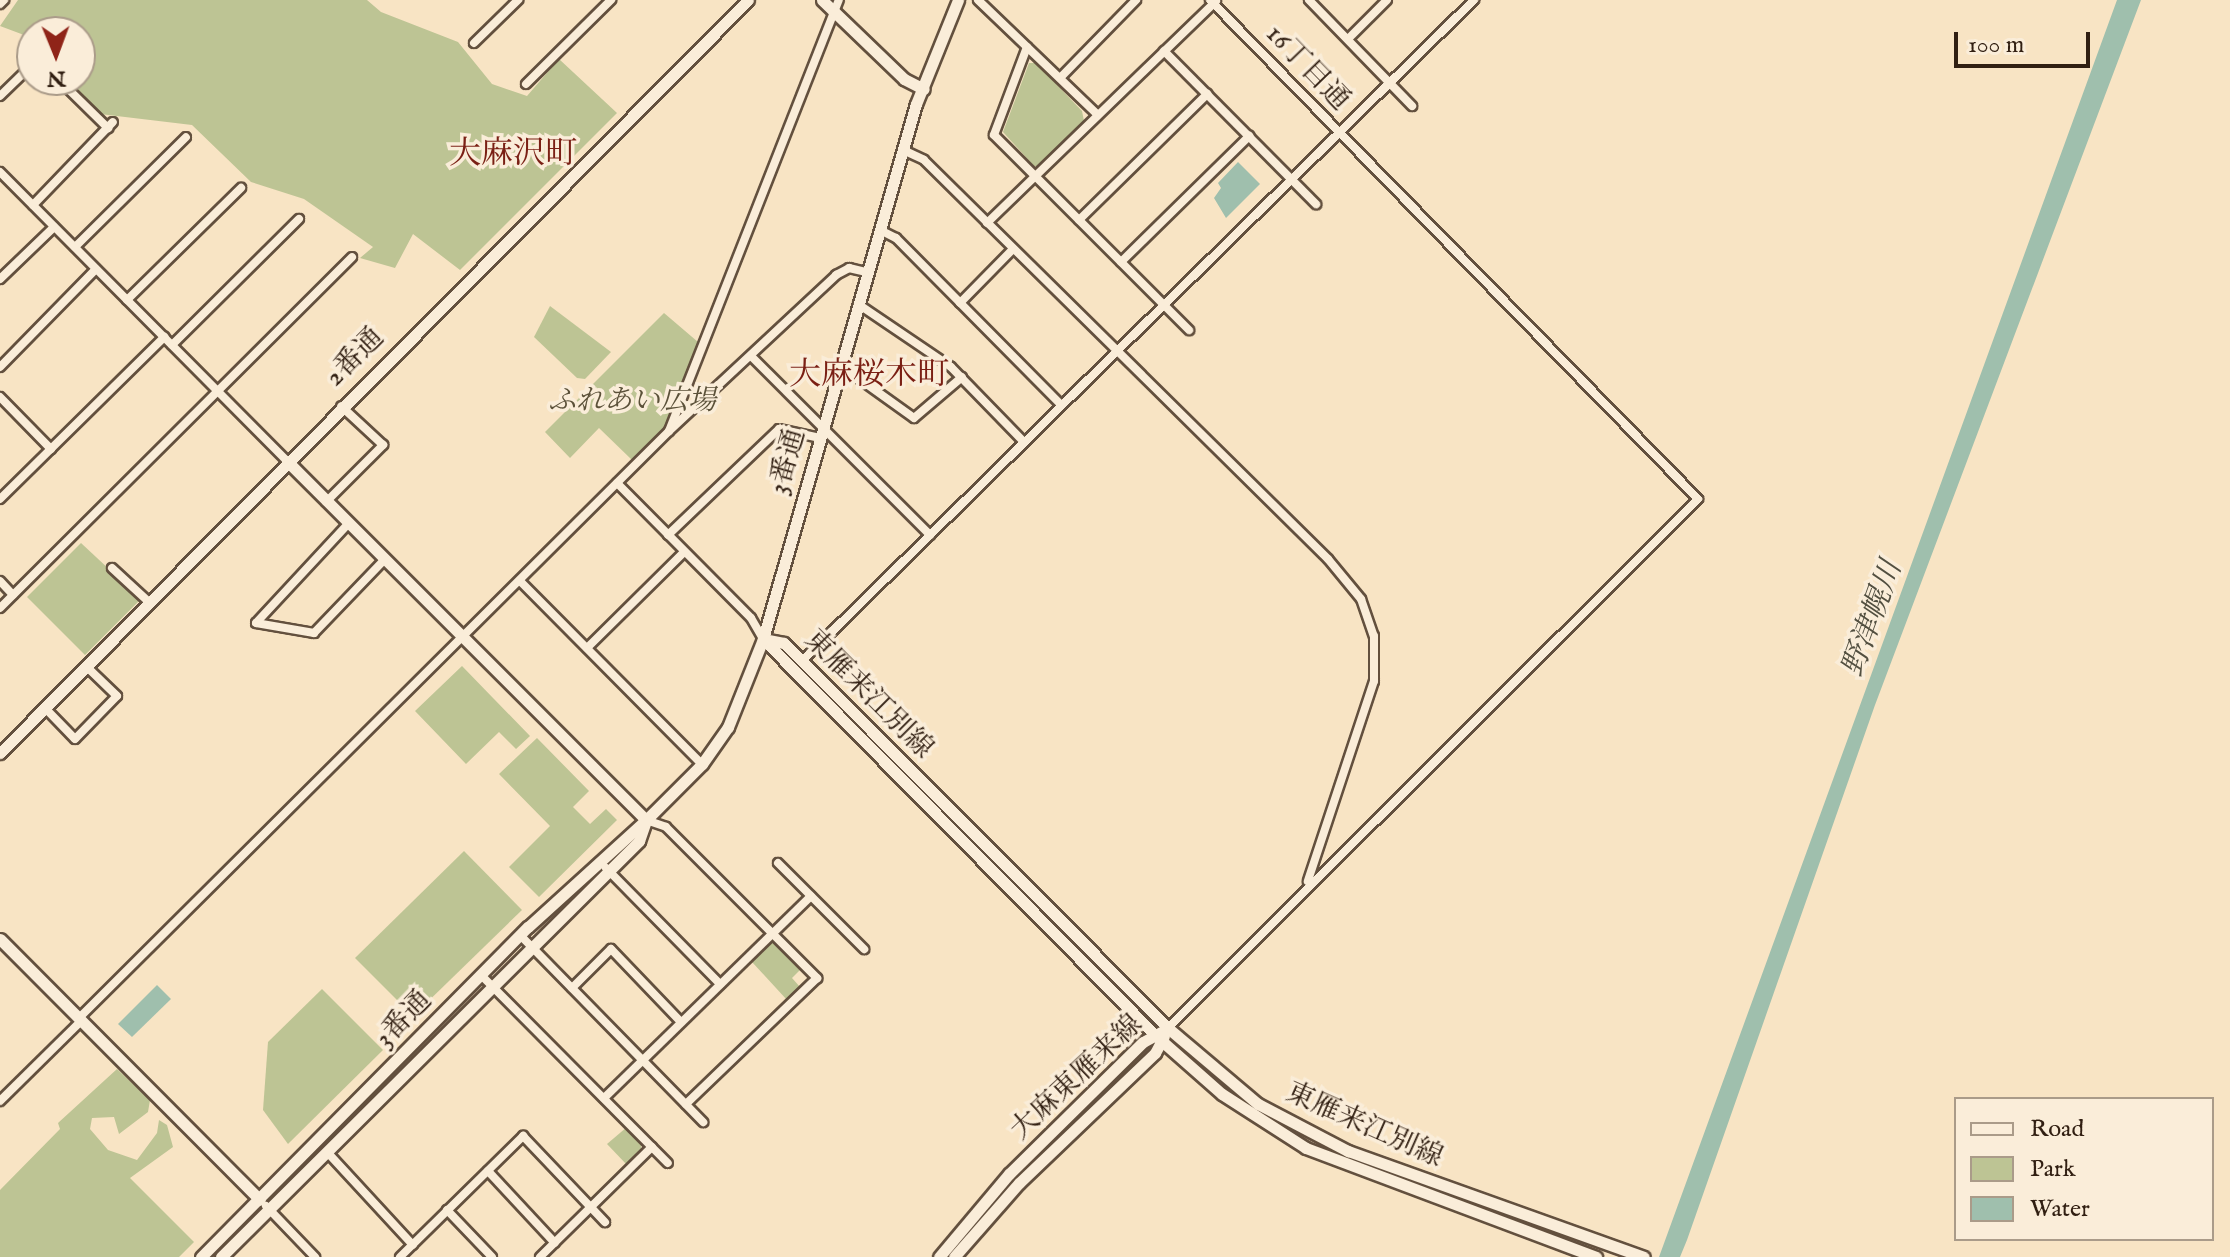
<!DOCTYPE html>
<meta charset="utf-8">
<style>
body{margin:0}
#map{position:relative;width:2230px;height:1257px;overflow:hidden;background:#f8e4c4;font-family:"IM FELL English","Noto Serif JP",serif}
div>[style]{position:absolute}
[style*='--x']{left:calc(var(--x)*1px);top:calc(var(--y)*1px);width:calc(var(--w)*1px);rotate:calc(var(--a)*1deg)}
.green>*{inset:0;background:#bdc494}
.water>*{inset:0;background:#9fbfad}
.roads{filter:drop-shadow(2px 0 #63503e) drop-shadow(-2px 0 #63503e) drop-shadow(0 2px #63503e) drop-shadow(0 -2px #63503e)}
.street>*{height:8px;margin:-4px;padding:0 4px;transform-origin:4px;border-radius:4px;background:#faedd9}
.secondary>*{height:11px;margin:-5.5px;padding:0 5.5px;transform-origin:5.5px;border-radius:5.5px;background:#faedd9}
span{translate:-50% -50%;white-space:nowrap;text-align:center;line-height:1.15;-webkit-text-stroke:7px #faedd9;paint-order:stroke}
.street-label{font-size:28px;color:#311f12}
.park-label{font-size:28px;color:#5b5139;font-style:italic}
.water-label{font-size:30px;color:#524f40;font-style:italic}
.quarter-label{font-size:32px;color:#7a1f14}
.legend{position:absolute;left:1954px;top:1097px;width:260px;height:144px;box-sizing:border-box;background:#faedd9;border:2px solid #aa9b89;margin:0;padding:10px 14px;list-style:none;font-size:24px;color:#311f12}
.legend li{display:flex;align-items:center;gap:16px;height:40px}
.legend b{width:40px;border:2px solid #aa9b89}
.north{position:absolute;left:16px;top:16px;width:80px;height:80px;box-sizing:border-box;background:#faedd9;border:2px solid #aa9b89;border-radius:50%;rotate:179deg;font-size:22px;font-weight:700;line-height:32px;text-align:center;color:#311f12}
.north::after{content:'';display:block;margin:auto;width:28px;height:36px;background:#8f2418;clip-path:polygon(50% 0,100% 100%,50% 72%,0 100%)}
.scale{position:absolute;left:1954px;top:32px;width:136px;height:36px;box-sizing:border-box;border:4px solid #311f12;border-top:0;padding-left:10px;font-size:24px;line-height:28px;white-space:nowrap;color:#311f12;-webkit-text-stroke:6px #faedd9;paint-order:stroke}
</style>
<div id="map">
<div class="green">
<div style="clip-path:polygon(18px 0,367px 0,381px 12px,458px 42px,492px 84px,527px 96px,559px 59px,617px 113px,460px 270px,413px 234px,395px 268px,360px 258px,373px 247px,304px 199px,251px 182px,192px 125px,100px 114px,66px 80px,80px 80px,80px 32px,32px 32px,32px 38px,0 26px)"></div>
<div style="clip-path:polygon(1029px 63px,1036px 63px,1082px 111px,1084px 121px,1041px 166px,1034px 166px,1003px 132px)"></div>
<div style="clip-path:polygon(550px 306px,611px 352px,585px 379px,577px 378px,534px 337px)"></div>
<div style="clip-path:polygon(664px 313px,698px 342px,667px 427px,632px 460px,599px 428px,570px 458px,545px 432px)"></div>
<div style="clip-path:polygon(81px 543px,141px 599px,85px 655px,27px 597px)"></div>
<div style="clip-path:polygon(462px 666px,530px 736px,516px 749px,499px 732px,466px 764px,415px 711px)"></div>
<div style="clip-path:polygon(537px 738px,589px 791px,573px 807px,590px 824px,606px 809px,617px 820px,539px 897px,509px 867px,550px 826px,499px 774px)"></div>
<div style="clip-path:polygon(464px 851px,522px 910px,413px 1016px,355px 958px)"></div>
<div style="clip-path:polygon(771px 941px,800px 970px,792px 978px,800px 987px,787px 1000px,752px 962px)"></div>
<div style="clip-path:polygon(322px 989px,383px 1050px,288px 1144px,263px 1110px,268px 1042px)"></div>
<div style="clip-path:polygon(117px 1069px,150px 1100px,148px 1112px,119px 1134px,114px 1117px,92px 1118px,90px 1129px,108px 1150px,137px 1160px,157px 1133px,159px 1120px,167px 1125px,173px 1147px,130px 1178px,194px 1242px,179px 1257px,0 1257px,0 1190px,60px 1129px,58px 1123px)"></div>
<div style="clip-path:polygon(627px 1127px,641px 1143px,641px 1152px,627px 1165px,607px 1144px)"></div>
</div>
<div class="water">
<div style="clip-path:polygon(2117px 0,2141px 0,1875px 705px,1687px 1240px,1680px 1257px,1659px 1257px)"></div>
<div style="clip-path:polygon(1238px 162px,1260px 184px,1226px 218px,1214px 198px,1221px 188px,1218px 183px)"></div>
<div style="clip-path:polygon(157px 985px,171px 999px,132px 1037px,118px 1024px)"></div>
</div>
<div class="roads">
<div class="street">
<div style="--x:978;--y:0;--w:166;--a:43.8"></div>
<div style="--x:1309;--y:0;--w:148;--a:45.8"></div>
<div style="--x:0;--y:4;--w:6;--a:-45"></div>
<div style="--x:1348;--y:39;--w:55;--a:-45"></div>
<div style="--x:474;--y:43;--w:62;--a:-44.3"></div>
<div style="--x:1027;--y:47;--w:94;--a:110.6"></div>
<div style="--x:994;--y:135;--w:276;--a:45"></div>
<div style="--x:1164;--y:51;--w:216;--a:45.2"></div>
<div style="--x:1060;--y:78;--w:109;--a:-45.7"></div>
<div style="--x:59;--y:80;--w:69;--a:44.4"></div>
<div style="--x:526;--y:84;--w:120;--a:-44.7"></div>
<div style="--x:0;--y:96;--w:45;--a:-44.1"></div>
<div style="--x:903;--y:150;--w:23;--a:25"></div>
<div style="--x:924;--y:160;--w:568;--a:44.64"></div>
<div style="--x:1328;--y:559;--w:52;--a:50.5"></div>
<div style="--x:1361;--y:599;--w:39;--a:71"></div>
<div style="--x:1374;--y:636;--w:45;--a:90"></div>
<div style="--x:1374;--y:681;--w:211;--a:108.3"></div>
<div style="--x:0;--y:172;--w:407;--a:45.2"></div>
<div style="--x:33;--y:205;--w:115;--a:-46.1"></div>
<div style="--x:1079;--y:220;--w:180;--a:-44.5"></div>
<div style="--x:987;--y:223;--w:319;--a:-44.1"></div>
<div style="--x:880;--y:230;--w:18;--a:27"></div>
<div style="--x:896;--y:238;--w:235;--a:45.3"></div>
<div style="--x:75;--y:247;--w:156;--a:-44.7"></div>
<div style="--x:1121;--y:262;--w:180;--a:-44.5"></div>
<div style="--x:0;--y:279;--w:75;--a:-43.9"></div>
<div style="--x:127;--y:300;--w:160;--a:-44.5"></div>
<div style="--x:960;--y:303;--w:76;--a:-45.5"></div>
<div style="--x:858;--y:304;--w:112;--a:34.1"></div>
<div style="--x:951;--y:367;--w:105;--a:45.8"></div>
<div style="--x:172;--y:345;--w:179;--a:-44.8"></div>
<div style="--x:752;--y:357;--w:252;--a:45"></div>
<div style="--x:840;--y:365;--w:91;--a:35.6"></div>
<div style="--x:914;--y:418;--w:63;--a:-40.5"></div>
<div style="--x:0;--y:367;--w:137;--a:-45.6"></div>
<div style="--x:0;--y:397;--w:73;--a:45.6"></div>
<div style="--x:669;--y:431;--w:229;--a:-43"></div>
<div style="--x:836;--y:275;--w:15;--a:-28"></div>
<div style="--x:849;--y:268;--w:18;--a:13"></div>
<div style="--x:617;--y:483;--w:190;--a:45.2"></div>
<div style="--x:751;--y:618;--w:24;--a:60"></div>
<div style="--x:0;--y:499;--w:231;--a:-44.6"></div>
<div style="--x:326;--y:502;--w:81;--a:-45"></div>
<div style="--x:383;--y:445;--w:57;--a:-137.1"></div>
<div style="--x:348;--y:524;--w:135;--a:132.9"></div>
<div style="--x:256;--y:623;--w:59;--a:9.8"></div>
<div style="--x:314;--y:633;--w:103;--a:-46.2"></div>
<div style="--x:668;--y:535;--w:153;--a:-43.7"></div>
<div style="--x:779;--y:429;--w:42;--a:12.4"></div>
<div style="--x:112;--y:568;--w:52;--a:42.6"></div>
<div style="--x:0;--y:581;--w:19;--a:47"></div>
<div style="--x:520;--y:581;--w:258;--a:45.2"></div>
<div style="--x:0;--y:608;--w:497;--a:-44.9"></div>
<div style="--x:587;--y:648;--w:135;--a:-44.7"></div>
<div style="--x:802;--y:661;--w:943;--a:-44.53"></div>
<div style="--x:45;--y:708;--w:43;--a:45.9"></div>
<div style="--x:75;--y:739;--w:60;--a:-45.7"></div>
<div style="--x:117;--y:696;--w:42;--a:-136"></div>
<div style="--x:646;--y:820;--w:21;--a:19"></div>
<div style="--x:666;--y:827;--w:214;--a:45"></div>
<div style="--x:817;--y:978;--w:182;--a:136.1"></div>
<div style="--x:778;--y:863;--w:122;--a:45"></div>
<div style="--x:606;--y:868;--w:163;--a:45.5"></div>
<div style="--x:520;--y:935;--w:262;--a:45.6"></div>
<div style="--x:481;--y:975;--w:265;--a:45.2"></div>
<div style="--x:572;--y:988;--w:55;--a:-45"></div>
<div style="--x:611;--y:949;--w:101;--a:46.2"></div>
<div style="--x:79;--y:1018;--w:832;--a:-44.85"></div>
<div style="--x:669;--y:431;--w:463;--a:-68.5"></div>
<div style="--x:1168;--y:1028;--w:749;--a:-44.95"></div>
<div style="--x:1698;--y:499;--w:698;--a:-134.36"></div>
<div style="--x:604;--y:1098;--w:289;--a:-44.3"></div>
<div style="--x:0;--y:1101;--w:114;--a:-44.6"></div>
<div style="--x:328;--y:1153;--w:125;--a:47.3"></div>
<div style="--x:488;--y:1171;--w:98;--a:47.1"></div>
<div style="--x:266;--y:1206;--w:71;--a:46.1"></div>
<div style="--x:447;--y:1210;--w:65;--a:46.2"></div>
<div style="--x:400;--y:1257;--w:173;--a:-44.5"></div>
<div style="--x:523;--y:1136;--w:119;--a:46.4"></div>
<div style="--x:540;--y:1257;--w:157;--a:-44.5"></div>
</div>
<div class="secondary">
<div style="--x:822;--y:0;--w:114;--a:43.9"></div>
<div style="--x:904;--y:79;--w:22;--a:27"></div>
<div style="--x:287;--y:461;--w:508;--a:45"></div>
<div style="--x:763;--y:639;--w:21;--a:11"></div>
<div style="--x:784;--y:643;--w:544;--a:45.07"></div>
<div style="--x:1168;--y:1028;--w:118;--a:40.2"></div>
<div style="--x:1258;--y:1104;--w:102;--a:27.6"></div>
<div style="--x:1348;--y:1151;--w:314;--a:19.7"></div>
<div style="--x:763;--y:639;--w:557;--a:45.29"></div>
<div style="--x:1155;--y:1035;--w:89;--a:41.4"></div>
<div style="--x:1222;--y:1094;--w:100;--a:32.7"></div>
<div style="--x:1306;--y:1148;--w:310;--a:20.6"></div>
<div style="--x:0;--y:753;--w:1061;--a:-45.19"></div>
<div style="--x:0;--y:939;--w:368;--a:45.1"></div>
<div style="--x:201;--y:1257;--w:465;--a:-45.3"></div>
<div style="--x:528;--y:927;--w:159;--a:-42.2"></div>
<div style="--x:646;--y:820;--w:79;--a:-45"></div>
<div style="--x:702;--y:764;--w:45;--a:-54.9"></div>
<div style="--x:728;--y:727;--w:95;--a:-68.3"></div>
<div style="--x:763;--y:639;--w:556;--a:-74.04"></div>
<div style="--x:916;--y:104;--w:112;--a:-68"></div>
<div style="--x:221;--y:1257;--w:590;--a:-44.86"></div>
<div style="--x:639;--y:841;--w:21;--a:-71"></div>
<div style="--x:939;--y:1257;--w:109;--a:-49.9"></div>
<div style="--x:1009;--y:1174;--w:188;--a:-44.6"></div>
<div style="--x:1143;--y:1042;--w:21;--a:-29"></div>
<div style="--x:954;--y:1257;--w:98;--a:-48.7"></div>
<div style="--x:1019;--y:1183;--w:188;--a:-43.7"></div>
<div style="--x:1155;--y:1053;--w:19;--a:-62"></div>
</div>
</div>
<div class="street-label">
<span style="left:1307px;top:68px;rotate:46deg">16丁目通</span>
<span style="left:355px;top:358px;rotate:-45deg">2番通</span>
<span style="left:788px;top:462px;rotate:-74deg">3番通</span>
<span style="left:868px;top:695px;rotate:45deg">東雁来江別線</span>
<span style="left:404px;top:1020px;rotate:-46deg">3番通</span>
<span style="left:1077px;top:1078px;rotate:-43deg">大麻東雁来線</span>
<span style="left:1364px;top:1126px;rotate:24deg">東雁来江別線</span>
</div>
<div class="park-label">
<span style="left:632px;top:402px">ふれあい広場</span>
</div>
<div class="water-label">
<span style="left:1873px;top:619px;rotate:-70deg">野津幌川</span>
</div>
<div class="quarter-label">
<span style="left:513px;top:155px">大麻沢町</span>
<span style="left:869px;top:376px">大麻桜木町</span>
</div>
<ul class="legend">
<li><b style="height:10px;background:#faedd9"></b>Road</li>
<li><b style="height:22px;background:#bdc494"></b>Park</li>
<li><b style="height:22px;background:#9fbfad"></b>Water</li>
</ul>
<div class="north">N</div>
<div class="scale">100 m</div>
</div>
